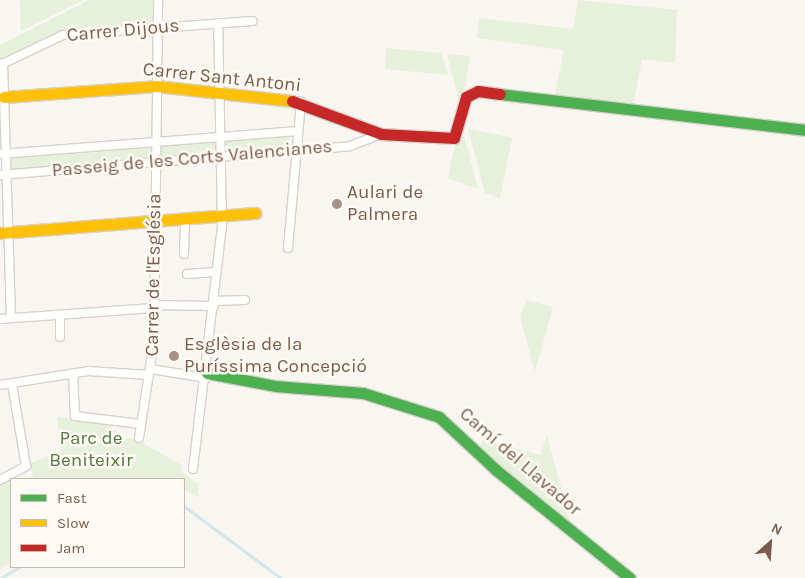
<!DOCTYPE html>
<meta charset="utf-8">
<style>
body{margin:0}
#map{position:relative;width:805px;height:578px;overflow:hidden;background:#f9f5f0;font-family:Karla,sans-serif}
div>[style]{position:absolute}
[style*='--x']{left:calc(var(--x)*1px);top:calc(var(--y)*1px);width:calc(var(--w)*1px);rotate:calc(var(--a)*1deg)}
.green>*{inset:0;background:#e7f0db}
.stream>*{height:2.5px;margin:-1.25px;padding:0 1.25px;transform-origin:1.25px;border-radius:1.25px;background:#d0e8ea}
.roads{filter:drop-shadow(1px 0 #d7d1cb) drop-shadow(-1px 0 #d7d1cb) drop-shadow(0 1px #d7d1cb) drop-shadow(0 -1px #d7d1cb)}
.street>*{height:8px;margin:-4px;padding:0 4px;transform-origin:4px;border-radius:4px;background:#fefefd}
.fast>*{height:11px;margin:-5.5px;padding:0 5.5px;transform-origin:5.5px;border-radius:5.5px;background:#4caf50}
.slow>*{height:11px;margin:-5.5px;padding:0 5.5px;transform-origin:5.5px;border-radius:5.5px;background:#ffc107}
.jam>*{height:11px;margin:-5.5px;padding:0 5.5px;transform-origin:5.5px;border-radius:5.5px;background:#c62828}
.dots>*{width:14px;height:14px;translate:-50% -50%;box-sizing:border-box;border:2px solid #fffaf3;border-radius:50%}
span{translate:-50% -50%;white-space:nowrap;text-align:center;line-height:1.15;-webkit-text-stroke:5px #fffaf3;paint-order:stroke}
.street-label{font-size:19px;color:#7a5c4d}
.poi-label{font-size:19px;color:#7a5c4d}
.left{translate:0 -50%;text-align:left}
.park-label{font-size:19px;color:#537a41}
.legend{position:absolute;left:10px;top:478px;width:175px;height:90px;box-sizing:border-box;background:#fffaf3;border:1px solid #cabbb1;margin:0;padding:6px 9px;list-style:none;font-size:15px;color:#7a5c4d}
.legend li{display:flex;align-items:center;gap:10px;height:25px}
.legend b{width:25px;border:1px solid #cabbb1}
.north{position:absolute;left:745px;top:518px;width:50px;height:50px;-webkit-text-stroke:4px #fffaf3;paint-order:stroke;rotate:26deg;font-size:14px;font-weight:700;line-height:20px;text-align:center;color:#7a5c4d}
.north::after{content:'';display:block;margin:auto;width:18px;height:22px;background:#7a5c4d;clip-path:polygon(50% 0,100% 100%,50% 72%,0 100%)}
</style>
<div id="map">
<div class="green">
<div style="clip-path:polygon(20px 0,83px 0,21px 31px)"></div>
<div style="clip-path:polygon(89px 0,153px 0,153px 25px,60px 31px,0 59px,0 45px)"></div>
<div style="clip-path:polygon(578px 0,677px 10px,675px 63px,642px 59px,632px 110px,554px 99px,564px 50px,477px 38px,479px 18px,573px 29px)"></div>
<div style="clip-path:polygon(386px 48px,441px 53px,448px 75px,385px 69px)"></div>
<div style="clip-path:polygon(447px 54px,470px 56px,463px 97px,458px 96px)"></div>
<div style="clip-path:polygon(468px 129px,512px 138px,500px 198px,485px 193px)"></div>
<div style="clip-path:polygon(464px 136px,478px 189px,448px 178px,456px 139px)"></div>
<div style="clip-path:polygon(289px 137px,288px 148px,225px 153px,225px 140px)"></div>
<div style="clip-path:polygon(216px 141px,216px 155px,160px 159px,159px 145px)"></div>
<div style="clip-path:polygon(151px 146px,151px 160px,11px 171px,10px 156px)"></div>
<div style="clip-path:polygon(526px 300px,553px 307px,535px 371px,520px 317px)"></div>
<div style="clip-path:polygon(57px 417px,110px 423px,110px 427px,125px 438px,136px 439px,183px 466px,180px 471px,199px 485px,198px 497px,184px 490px,184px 479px,19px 479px,33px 477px,31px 463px,61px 451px)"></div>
<div style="clip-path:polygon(547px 436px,572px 527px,498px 468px,480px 446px,483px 439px,540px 455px)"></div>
<div style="clip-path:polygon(11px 481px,11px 562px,0 569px,0 485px)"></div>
</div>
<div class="stream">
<div style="--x:184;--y:506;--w:121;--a:36.6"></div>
<div style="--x:1;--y:578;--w:21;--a:-31"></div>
</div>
<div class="roads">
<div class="street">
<div style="--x:3;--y:63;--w:255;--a:88.2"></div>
<div style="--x:0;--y:65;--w:70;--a:-25.5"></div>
<div style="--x:63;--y:35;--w:190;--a:-4.2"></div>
<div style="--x:0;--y:154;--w:299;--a:-4.4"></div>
<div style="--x:0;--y:175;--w:351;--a:-4.7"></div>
<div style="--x:350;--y:146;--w:33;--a:-21"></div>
<div style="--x:288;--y:248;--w:147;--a:-84.9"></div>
<div style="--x:184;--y:254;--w:36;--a:-88"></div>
<div style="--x:187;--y:274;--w:29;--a:-4"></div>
<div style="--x:213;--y:301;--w:32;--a:-2"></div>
<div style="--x:154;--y:305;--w:60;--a:1"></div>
<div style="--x:60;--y:315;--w:22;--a:90"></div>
<div style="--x:0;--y:319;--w:154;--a:-4.1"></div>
<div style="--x:151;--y:369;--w:56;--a:9.3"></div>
<div style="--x:73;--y:373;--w:43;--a:87.3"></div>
<div style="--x:75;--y:416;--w:66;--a:6.9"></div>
<div style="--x:0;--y:385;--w:89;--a:-9"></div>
<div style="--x:88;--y:371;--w:61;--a:3.8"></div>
<div style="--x:139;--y:438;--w:98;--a:-81.2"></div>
<div style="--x:154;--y:341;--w:341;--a:-89.3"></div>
<div style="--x:193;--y:469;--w:247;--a:-83.2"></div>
<div style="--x:222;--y:224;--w:201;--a:-91.1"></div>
<div style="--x:0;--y:480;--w:30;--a:-28"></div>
<div style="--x:26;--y:466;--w:83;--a:-99.7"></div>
</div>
<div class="fast">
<div style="--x:500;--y:94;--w:307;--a:6.7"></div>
<div style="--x:207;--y:373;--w:69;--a:10.8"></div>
<div style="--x:275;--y:386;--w:88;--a:4.5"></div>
<div style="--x:363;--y:393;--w:80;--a:17.5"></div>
<div style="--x:439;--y:417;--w:78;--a:42.9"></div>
<div style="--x:496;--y:470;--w:172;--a:38.9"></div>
</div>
<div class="slow">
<div style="--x:4;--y:97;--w:152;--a:-4.1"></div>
<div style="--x:156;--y:86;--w:137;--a:6.3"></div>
<div style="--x:0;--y:233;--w:256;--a:-4.5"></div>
</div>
<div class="jam">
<div style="--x:292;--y:101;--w:95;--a:20.3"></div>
<div style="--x:381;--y:134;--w:73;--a:3.1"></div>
<div style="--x:454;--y:138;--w:43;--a:-73.7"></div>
<div style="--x:466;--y:97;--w:13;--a:-27"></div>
<div style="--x:478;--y:91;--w:22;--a:8"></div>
</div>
</div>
<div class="dots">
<div style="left:337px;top:204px;background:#a69286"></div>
<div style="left:174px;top:356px;background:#a69286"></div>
</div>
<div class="street-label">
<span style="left:123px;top:31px;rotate:-5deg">Carrer Dijous</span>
<span style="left:222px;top:78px;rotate:6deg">Carrer Sant Antoni</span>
<span style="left:192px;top:159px;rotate:-5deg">Passeig de les Corts Valencianes</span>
<span style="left:154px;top:275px;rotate:-89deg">Carrer de l'Església</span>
<span style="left:520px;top:462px;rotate:41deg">Camí del Llavador</span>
</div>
<div class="poi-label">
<span class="left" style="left:347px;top:204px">Aulari de<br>Palmera</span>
<span class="left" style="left:184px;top:356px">Esglèsia de la<br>Puríssima Concepció</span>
</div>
<div class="park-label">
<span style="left:91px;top:450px">Parc de<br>Beniteixir</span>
</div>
<ul class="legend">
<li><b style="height:6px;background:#4caf50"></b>Fast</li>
<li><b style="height:6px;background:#ffc107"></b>Slow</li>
<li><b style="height:6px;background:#c62828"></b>Jam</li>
</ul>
<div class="north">N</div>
</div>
